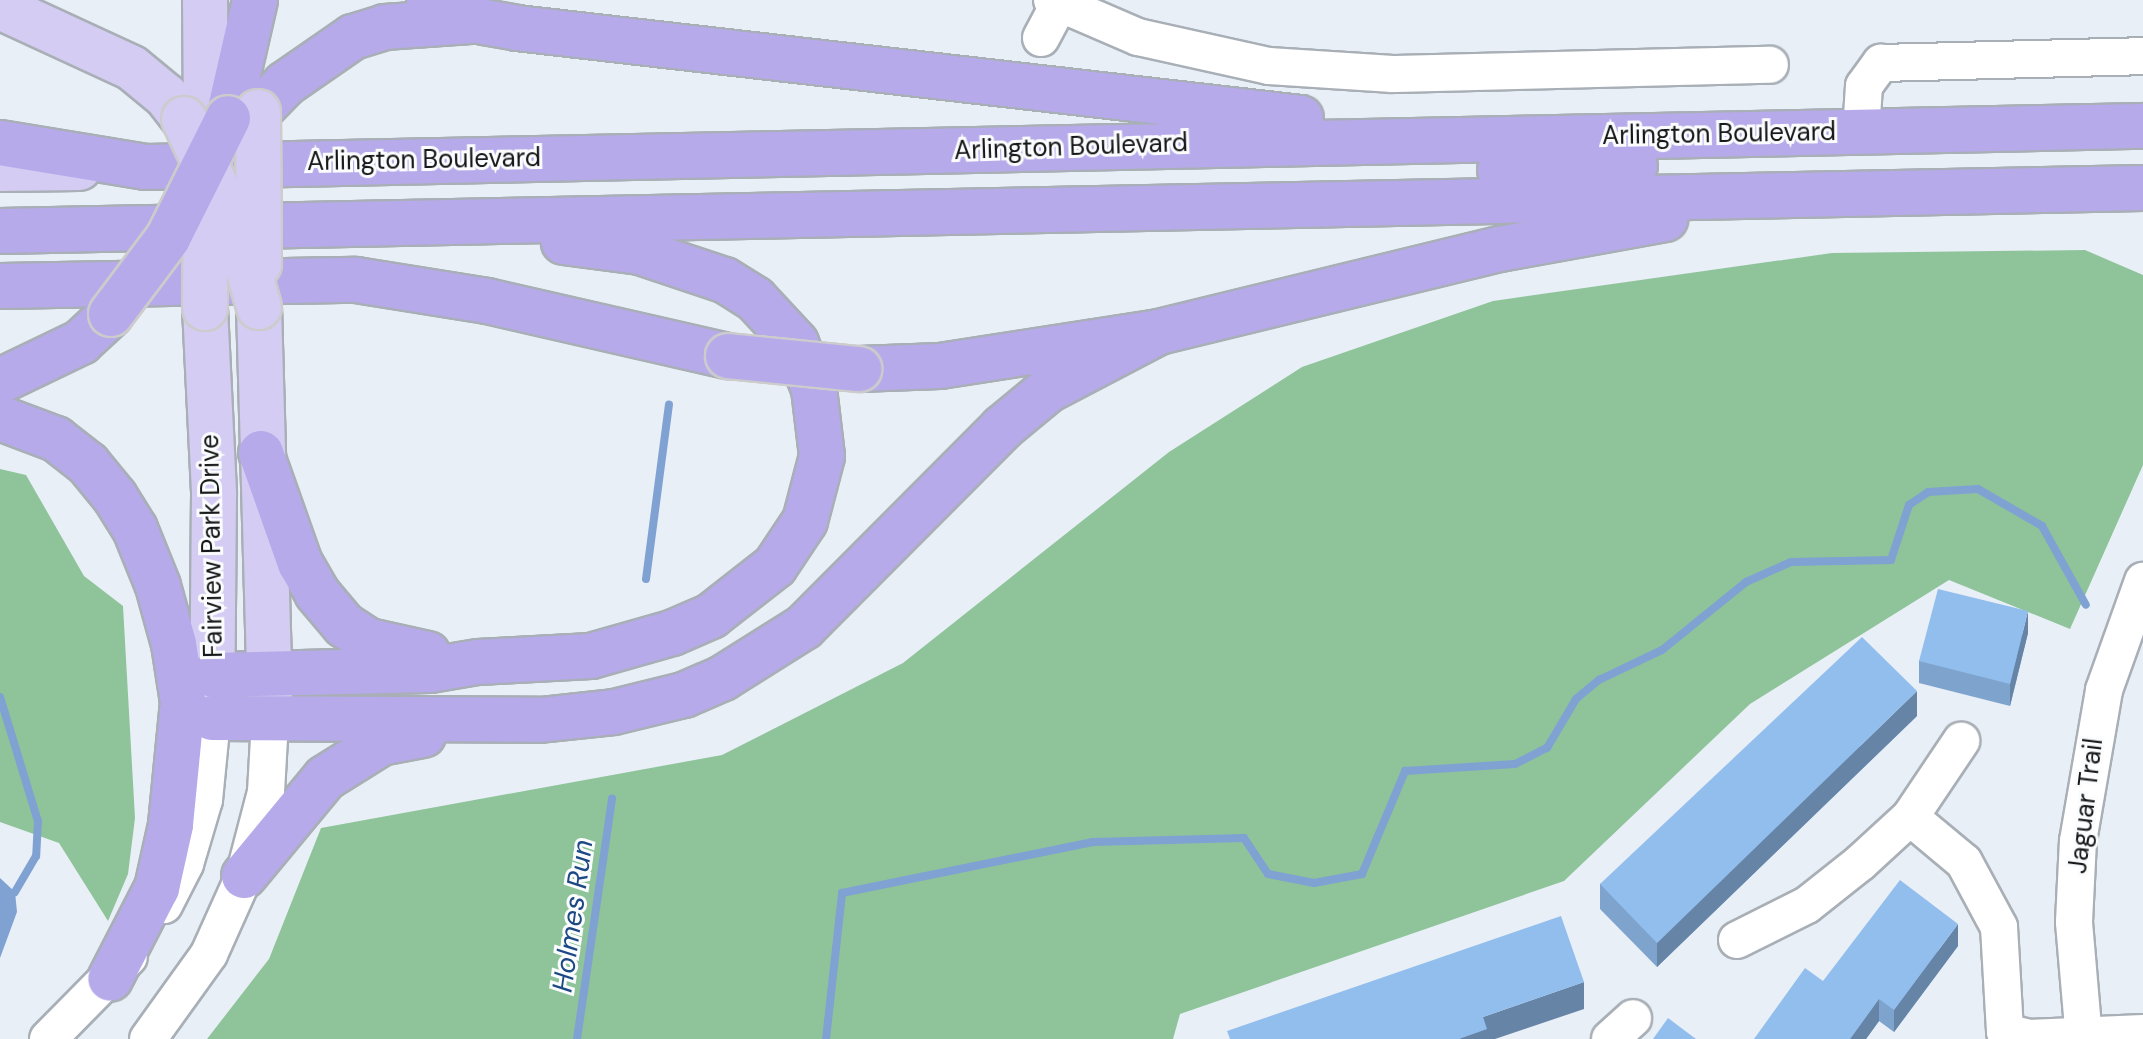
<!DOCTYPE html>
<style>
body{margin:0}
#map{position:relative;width:2143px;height:1039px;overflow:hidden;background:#e9eff7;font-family:"DM Sans",sans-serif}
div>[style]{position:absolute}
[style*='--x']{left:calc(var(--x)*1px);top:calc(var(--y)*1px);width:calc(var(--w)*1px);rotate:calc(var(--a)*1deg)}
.forest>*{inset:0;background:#8fc49b}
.water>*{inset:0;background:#7fa2d2}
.stream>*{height:8px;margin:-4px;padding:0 4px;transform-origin:4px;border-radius:4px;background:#7fa2d2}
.roads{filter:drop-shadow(2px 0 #a9afb6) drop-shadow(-2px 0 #a9afb6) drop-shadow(0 2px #a9afb6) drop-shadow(0 -2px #a9afb6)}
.minor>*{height:36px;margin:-18px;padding:0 18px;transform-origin:18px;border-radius:18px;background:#fff}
.major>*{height:44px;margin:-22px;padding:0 22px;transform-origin:22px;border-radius:22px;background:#d4ccf2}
.highway>*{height:44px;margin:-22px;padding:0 22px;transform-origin:22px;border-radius:22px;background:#b7aaea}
.bridges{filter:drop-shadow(2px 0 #ccc) drop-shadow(-2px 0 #ccc) drop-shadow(0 2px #ccc) drop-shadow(0 -2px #ccc)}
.major-bridge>*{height:44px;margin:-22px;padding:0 22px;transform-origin:22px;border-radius:22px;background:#d4ccf2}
.highway-bridge>*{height:44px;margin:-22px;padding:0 22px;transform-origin:22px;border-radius:22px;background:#b7aaea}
.wall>*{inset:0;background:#7ea3cc}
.shaded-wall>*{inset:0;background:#6685a6}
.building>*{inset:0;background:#92beed}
span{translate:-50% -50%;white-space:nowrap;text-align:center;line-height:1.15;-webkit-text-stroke:6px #fbfcfd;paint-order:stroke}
.street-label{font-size:26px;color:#151719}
.water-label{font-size:28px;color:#1c4884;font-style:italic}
</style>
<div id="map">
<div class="forest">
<div style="clip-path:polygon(2085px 250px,2143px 275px,2143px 465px,2070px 629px,1949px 580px,1750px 704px,1564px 881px,1180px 1014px,1173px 1039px,207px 1039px,269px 959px,321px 828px,722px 755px,903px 663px,1169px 452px,1302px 367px,1493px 301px,1832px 253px)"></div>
<div style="clip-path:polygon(0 469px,26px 475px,84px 576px,123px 606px,135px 818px,128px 874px,108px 921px,59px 843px,0 822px)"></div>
</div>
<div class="water">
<div style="clip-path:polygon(0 878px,15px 892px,17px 912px,0 958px)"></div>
</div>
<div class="stream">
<div style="--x:646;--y:579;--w:176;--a:-82.5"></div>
<div style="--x:0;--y:697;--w:130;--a:73"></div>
<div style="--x:38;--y:821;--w:35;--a:93"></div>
<div style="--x:36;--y:856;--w:42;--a:120.3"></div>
<div style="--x:577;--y:1039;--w:243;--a:-81.7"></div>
<div style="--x:826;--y:1039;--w:147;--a:-83.7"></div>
<div style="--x:842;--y:893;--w:256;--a:-11.5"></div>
<div style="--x:1093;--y:842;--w:151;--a:-1.5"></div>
<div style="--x:1244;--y:838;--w:43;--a:56.3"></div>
<div style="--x:1268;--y:874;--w:47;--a:11.1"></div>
<div style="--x:1314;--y:883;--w:49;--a:-10.6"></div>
<div style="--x:1362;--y:874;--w:112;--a:-67.3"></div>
<div style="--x:1405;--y:771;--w:110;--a:-3.6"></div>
<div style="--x:1515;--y:764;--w:36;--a:-27"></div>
<div style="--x:1547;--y:748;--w:57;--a:-59.4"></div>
<div style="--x:1576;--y:699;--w:30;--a:-40"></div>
<div style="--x:1599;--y:680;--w:70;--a:-25.5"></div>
<div style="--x:1662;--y:650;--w:108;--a:-39"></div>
<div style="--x:1746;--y:582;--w:49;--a:-24"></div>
<div style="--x:1791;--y:562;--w:100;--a:-1.1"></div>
<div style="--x:1891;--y:560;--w:58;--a:-71.9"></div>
<div style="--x:1909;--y:505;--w:23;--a:-34"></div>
<div style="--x:1928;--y:492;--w:50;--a:-3.4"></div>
<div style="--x:1978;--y:489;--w:74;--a:30"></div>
<div style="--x:2042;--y:526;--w:90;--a:60.9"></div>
</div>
<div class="roads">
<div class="minor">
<div style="--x:1052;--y:0;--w:94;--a:23.3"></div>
<div style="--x:1138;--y:37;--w:134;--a:12.5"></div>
<div style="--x:1269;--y:66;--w:124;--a:3.7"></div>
<div style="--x:1393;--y:74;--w:377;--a:-1.4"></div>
<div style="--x:1041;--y:38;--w:38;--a:-62"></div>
<div style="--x:1861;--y:132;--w:46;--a:-86.3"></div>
<div style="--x:1864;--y:86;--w:29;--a:-54"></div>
<div style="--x:1881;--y:63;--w:262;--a:-1.5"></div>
<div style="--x:1910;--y:817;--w:70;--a:39.8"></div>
<div style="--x:1964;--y:862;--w:74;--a:61.7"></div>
<div style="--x:1999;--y:927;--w:105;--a:86.7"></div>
<div style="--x:164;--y:905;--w:46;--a:-62.9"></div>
<div style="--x:185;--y:864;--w:67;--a:-73.5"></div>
<div style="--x:204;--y:800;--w:82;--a:-84.4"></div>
<div style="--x:1737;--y:940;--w:78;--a:-26.6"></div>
<div style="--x:1807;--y:905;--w:68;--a:-38.4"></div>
<div style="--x:1860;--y:863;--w:68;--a:-42.6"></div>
<div style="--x:1910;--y:817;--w:92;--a:-56.1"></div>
<div style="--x:2005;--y:1032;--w:25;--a:14"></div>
<div style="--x:2029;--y:1038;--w:114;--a:-2.5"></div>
<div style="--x:48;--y:1039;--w:115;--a:-45.4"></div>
<div style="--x:148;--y:1039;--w:105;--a:-54.3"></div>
<div style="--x:209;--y:954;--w:85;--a:-65.8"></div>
<div style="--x:244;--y:876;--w:87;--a:-75.3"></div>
<div style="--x:266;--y:792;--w:71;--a:-86.8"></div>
<div style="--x:1610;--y:1039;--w:31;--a:-42"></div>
<div style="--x:2084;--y:1039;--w:117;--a:-94.9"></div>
<div style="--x:2074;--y:922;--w:81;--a:-87.2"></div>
<div style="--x:2078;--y:841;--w:153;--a:-80.2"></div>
<div style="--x:2104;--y:690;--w:116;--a:-70.3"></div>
</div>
<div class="major">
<div style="--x:205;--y:0;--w:119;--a:89.5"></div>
<div style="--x:0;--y:7;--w:145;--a:24.8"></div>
<div style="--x:132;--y:68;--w:44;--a:39.5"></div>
<div style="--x:166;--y:96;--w:29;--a:52"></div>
<div style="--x:0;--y:169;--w:79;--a:-0.7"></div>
<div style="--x:259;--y:307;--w:404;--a:88.4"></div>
<div style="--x:205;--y:308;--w:187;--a:87.2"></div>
<div style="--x:214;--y:495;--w:218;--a:90.5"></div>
</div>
<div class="highway">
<div style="--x:429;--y:0;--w:59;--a:21.8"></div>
<div style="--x:484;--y:22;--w:34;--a:10"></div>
<div style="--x:517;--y:28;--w:789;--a:6.55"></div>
<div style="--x:258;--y:112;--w:39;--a:-46"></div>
<div style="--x:285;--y:84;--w:83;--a:-34.7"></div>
<div style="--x:353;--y:37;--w:34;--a:-17"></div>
<div style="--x:385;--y:27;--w:85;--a:-4"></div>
<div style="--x:228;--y:118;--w:121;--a:-77.1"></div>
<div style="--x:0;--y:143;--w:148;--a:9.3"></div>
<div style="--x:146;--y:167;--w:1997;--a:-1.18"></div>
<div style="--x:1500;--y:170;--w:135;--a:-1.7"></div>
<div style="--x:0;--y:231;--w:2143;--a:-1.15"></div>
<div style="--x:0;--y:286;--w:356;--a:-1"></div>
<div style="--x:356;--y:280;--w:133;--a:9.1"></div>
<div style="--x:487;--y:301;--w:247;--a:12.9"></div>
<div style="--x:859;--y:369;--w:81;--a:-2.1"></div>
<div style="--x:940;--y:366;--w:222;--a:-8.8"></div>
<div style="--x:1159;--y:332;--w:351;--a:-13.7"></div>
<div style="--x:1500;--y:249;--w:168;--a:-10.3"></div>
<div style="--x:0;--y:381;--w:90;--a:-25.7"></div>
<div style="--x:81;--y:342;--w:41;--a:-43"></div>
<div style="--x:0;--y:418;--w:60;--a:20.6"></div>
<div style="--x:56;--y:439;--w:41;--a:38"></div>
<div style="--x:88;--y:464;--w:43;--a:50.7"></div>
<div style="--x:115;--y:497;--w:38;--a:58"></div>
<div style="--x:135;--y:529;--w:61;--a:68"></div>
<div style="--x:158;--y:586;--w:60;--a:74.6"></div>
<div style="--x:174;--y:644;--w:59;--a:81.2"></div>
<div style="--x:183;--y:702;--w:124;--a:95.6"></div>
<div style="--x:171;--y:825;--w:65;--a:102.5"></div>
<div style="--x:157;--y:888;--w:102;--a:117.3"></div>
<div style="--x:261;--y:453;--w:117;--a:70.5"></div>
<div style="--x:300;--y:563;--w:34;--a:60"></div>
<div style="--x:317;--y:593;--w:42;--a:49.8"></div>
<div style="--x:344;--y:625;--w:30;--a:33"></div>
<div style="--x:369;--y:641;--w:60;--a:12.4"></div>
<div style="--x:213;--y:675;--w:217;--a:-1.3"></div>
<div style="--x:430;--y:670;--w:49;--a:-9.5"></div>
<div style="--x:478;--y:662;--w:113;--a:-3"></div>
<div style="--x:591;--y:656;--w:84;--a:-15.9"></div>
<div style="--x:672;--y:633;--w:43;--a:-23.6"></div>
<div style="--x:711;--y:616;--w:81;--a:-38"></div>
<div style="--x:775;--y:566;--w:54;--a:-56.3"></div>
<div style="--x:805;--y:521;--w:67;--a:-75.3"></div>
<div style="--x:822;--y:456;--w:67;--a:-96.8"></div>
<div style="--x:814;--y:389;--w:49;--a:-111.4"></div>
<div style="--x:796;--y:343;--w:60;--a:-133"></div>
<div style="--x:755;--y:299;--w:36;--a:-148"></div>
<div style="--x:724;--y:280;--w:89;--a:-161.6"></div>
<div style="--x:640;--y:252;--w:77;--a:-172.5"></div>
<div style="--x:212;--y:718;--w:328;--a:0.3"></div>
<div style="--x:540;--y:720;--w:74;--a:-6.2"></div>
<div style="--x:614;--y:712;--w:72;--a:-13.7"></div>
<div style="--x:684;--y:695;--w:43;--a:-23.6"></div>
<div style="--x:723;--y:678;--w:96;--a:-32.2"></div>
<div style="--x:804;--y:627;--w:281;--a:-45.1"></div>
<div style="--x:1002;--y:428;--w:60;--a:-39.6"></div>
<div style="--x:1048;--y:390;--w:125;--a:-27.6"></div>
<div style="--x:244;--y:876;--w:127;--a:-50.4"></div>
<div style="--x:325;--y:778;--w:66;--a:-32"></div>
<div style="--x:381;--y:743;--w:43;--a:-10.8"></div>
</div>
</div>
<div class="bridges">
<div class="major-bridge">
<div style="--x:258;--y:112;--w:152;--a:89.6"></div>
<div style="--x:184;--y:119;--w:126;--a:64.7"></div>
<div style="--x:238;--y:233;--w:77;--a:74.2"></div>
<div style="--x:205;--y:308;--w:130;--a:-89.6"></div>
</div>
<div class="highway-bridge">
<div style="--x:111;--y:314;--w:95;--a:-53.1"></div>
<div style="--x:168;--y:238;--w:134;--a:-63.4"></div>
<div style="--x:728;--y:356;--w:132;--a:5.7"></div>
</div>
</div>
<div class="wall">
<div style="clip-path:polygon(2028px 633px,2010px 706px,1919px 683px,1919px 661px)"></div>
<div style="clip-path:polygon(1917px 716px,1657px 967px,1600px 909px,1600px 884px)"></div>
<div style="clip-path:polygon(1958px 946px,1894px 1032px,1879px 1021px,1866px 1039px,1754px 1039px,1823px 981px)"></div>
</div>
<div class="shaded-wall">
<div style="clip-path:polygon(2028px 611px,2028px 633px,2010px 706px,2010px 684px)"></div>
<div style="clip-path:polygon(1917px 691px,1917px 716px,1657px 967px,1657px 943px)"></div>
<div style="clip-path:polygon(1958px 924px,1958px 946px,1894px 1032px,1894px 1010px)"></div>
<div style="clip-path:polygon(1584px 982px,1584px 1009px,1495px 1039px,1459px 1039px,1483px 1017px)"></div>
<div style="clip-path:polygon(1879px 999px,1879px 1021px,1866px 1039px,1850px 1039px)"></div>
</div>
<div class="building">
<div style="clip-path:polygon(1938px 589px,2028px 611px,2010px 684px,1919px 661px)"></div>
<div style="clip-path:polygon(1862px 637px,1917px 691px,1657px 943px,1600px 884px)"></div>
<div style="clip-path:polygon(1900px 880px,1958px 924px,1894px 1010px,1879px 999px,1850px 1039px,1754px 1039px,1805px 968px,1823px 981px)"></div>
<div style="clip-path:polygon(1561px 916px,1584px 982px,1483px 1017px,1487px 1029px,1459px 1039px,1230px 1039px,1227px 1031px)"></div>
<div style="clip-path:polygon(1668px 1018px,1696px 1039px,1653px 1039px)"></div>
</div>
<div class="street-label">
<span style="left:1719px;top:134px;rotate:-1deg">Arlington Boulevard</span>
<span style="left:1071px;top:147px;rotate:-2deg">Arlington Boulevard</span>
<span style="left:424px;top:160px;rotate:-1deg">Arlington Boulevard</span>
<span style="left:212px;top:546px;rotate:-91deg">Fairview Park Drive</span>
<span style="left:2086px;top:806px;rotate:-83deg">Jaguar Trail</span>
</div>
<div class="water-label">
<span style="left:573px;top:916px;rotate:-82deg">Holmes Run</span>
</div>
</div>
